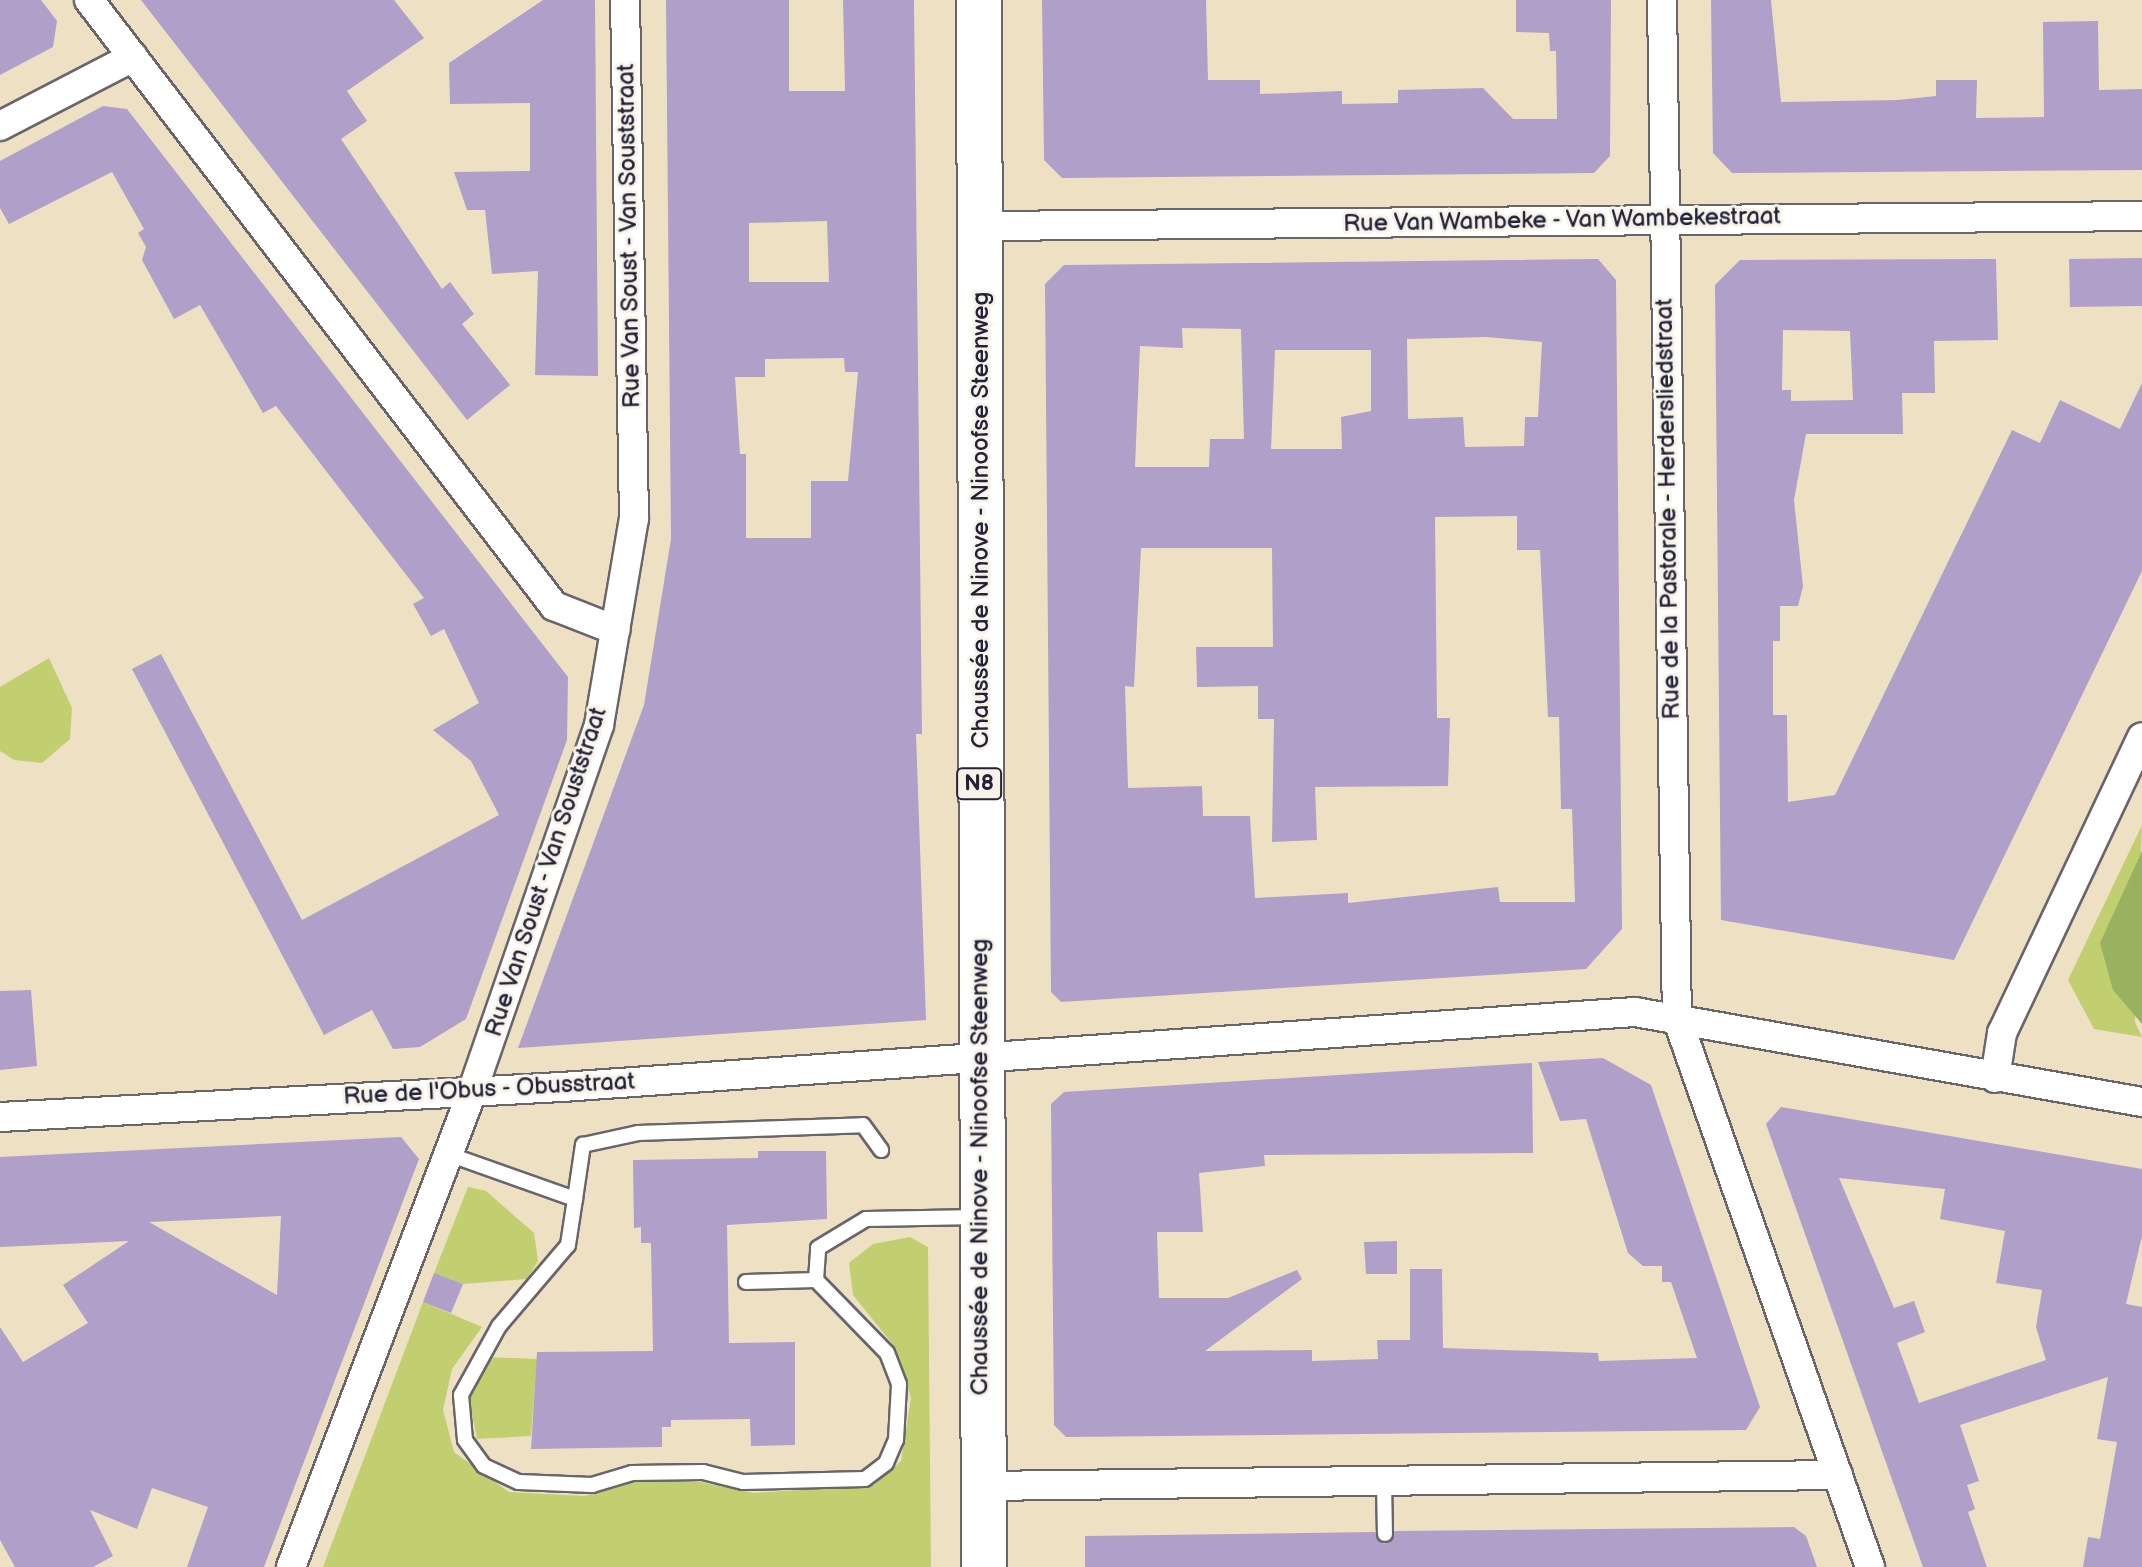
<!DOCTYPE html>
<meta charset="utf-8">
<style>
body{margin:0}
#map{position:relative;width:2142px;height:1567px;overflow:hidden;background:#eee1c3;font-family:"Balsamiq Sans",sans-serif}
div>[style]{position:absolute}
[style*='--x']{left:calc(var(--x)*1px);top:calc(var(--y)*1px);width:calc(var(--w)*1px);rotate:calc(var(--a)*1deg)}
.green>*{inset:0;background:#c1cf70}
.forest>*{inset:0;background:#98b262}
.building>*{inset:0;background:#b09fc8}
.roads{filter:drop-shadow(2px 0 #69656b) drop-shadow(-2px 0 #69656b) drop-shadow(0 2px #69656b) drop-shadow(0 -2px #69656b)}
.service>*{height:14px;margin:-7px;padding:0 7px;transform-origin:7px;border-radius:7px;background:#fff}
.minor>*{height:28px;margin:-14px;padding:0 14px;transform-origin:14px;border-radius:14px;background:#fff}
.primary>*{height:44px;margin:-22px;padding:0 22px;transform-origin:22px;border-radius:22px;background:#fff}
span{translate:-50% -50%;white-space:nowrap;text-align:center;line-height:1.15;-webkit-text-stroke:6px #f7f3e8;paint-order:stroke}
.shield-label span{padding:2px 6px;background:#f7f3e8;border:2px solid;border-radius:6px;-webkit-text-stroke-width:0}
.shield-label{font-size:22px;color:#22223b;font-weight:700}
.street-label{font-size:24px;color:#22223b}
</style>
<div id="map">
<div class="green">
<div style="clip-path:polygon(49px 658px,72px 708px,70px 739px,42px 763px,14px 760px,0 751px,0 687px)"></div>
<div style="clip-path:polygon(2142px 825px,2135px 1022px,2142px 1037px,2094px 1029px,2068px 980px)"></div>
<div style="clip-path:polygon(468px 1187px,486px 1191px,534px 1233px,538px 1261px,527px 1279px,463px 1284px,434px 1273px)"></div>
<div style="clip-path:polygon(910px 1237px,928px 1247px,931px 1567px,323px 1567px,423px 1302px,482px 1327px,452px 1369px,443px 1410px,454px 1452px,509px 1492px,584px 1496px,635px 1482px,700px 1482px,754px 1493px,874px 1485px,901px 1461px,911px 1398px,894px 1346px,853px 1295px,849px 1263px,873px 1244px)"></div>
<div style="clip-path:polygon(488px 1357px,537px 1359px,531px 1436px,477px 1439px,469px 1399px)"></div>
</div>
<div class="forest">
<div style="clip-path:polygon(2142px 851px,2142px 1024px,2113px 990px,2100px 943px)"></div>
</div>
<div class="building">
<div style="clip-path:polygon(0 0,41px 0,57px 21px,53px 47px,0 75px)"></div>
<div style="clip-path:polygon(141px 0,394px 0,424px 38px,347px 91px,367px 121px,341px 139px,442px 289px,450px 282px,474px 314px,462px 324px,510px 385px,467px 420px)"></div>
<div style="clip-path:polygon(543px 0,595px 0,598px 376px,535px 375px,538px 271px,492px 274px,485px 210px,467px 210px,454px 172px,530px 171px,530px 103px,450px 104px,449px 63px)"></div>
<div style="clip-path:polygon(evenodd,666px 0,789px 0,789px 91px,845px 91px,843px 0,914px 0,922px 734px,916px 734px,926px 1020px,518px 1048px,644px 705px,671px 539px,666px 0,827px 221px,829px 282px,749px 282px,749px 223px,827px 221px,666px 0,844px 358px,845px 372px,858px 372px,848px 481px,811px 481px,811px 538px,746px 538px,746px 454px,740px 454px,735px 377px,765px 377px,765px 359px,844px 358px)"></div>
<div style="clip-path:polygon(1042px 0,1206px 0,1208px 80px,1260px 80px,1260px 94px,1342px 91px,1342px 104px,1398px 103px,1398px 90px,1483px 88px,1513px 119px,1557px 119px,1556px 51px,1550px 51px,1549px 33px,1516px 32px,1516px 0,1611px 0,1610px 156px,1594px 173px,1062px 178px,1044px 160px)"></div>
<div style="clip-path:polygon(1711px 0,1771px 0,1781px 102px,1898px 100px,1936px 96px,1936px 80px,1977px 80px,1976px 118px,2044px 117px,2043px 22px,2098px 21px,2099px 90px,2142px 89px,2142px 170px,1732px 173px,1713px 153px)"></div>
<div style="clip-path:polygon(103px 106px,127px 109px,568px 677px,567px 740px,466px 1019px,420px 1047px,393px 1049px,372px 1010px,324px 1035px,132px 669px,161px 654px,302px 920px,499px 815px,471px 761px,433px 730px,479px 703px,444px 629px,431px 636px,413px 604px,424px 598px,276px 406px,263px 413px,200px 305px,174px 319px,142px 260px,146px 247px,138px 233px,144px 229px,112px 172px,9px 224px,0 208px,0 161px)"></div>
<div style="clip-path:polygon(2142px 258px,2142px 306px,2070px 307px,2069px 259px)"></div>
<div style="clip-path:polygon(evenodd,1598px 259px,1616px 280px,1622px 929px,1586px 969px,1061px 1002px,1051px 992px,1045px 284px,1064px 265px,1598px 259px,1182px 328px,1241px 329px,1244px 439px,1210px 439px,1209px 467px,1135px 467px,1140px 346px,1183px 348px,1182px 328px,1598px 259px,1487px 337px,1542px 342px,1538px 417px,1525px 417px,1524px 446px,1465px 447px,1463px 417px,1408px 419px,1407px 339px,1487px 337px,1598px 259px,1275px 350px,1371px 350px,1371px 411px,1341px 417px,1342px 449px,1271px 449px,1275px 350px,1598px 259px,1517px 516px,1517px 550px,1540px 550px,1548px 717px,1559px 717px,1561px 809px,1572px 809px,1575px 902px,1500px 902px,1498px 887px,1348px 903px,1348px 893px,1255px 898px,1250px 816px,1203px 816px,1202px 786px,1128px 788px,1125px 686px,1134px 687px,1141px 548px,1272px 548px,1273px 647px,1196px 647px,1197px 687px,1258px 686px,1258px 719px,1274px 719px,1272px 842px,1317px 840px,1315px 787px,1448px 786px,1450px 718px,1437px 718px,1435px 517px,1517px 516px)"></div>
<div style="clip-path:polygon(evenodd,1996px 259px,1998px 340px,1934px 341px,1935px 393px,1902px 393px,1903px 434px,1806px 434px,1794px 500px,1803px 586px,1798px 606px,1780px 606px,1780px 641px,1773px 641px,1773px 715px,1787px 715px,1788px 802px,1835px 795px,2012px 430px,2040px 443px,2060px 400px,2120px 429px,2142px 383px,2142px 571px,1954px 960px,1721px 920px,1715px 285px,1740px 260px,1996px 259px,1783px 330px,1850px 331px,1853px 400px,1791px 401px,1791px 390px,1782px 390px,1783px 330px)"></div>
<div style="clip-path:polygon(31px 990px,37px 1066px,0 1070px,0 991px)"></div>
<div style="clip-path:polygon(1603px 1058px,1651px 1085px,1760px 1407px,1746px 1430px,1066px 1437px,1054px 1425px,1051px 1104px,1064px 1092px,1532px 1063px,1533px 1153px,1264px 1155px,1265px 1166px,1199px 1173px,1203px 1232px,1157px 1232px,1159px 1298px,1228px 1298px,1297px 1270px,1302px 1279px,1205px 1351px,1312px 1350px,1312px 1361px,1378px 1359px,1377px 1340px,1410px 1340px,1410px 1269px,1442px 1269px,1443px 1348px,1598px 1353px,1599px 1361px,1697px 1358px,1671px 1282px,1662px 1282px,1662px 1266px,1643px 1266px,1628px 1253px,1586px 1119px,1560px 1121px,1538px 1062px)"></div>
<div style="clip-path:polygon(evenodd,1781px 1107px,2142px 1169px,2142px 1236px,2126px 1304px,2142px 1307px,2142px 1567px,2083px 1567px,2088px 1537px,2100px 1539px,2117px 1442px,2097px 1439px,2108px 1377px,1960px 1425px,1979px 1481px,1967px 1485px,1975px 1509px,1968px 1512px,1987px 1567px,1923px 1567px,1766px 1124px,1781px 1107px,1839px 1178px,1945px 1189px,1940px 1219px,2005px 1231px,1996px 1283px,2042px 1290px,2036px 1327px,2046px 1360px,1919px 1403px,1897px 1343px,1925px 1332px,1914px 1301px,1894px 1308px,1839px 1178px)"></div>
<div style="clip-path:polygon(evenodd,401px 1137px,419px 1159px,264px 1567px,187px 1567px,208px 1507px,152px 1488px,137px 1529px,90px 1510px,113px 1556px,93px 1567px,15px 1567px,0 1540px,0 1327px,23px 1362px,88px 1323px,63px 1285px,129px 1241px,0 1247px,0 1157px,401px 1137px,281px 1216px,277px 1295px,149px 1222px,281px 1216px)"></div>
<div style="clip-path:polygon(758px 1151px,826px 1151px,827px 1219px,727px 1225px,729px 1343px,795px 1342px,795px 1445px,751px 1446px,750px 1419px,671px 1420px,671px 1427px,662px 1427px,662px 1447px,531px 1449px,537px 1352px,653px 1351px,651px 1243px,641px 1243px,641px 1227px,634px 1228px,633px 1160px,758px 1158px)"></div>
<div style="clip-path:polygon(1397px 1241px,1397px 1274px,1366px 1274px,1364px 1242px)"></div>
<div style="clip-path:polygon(434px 1273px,463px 1284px,451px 1313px,423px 1302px)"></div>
<div style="clip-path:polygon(1794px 1527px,1806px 1536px,1817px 1567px,1085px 1567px,1085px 1536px,1375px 1532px,1384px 1544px,1395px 1531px)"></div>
</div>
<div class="roads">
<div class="service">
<div style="--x:448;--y:1154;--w:135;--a:19.5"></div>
<div style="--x:575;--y:1199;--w:47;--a:98.7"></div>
<div style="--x:568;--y:1245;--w:106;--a:130.4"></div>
<div style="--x:499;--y:1326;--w:79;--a:118.8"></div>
<div style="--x:461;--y:1395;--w:45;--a:84.9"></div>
<div style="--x:465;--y:1440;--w:32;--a:54"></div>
<div style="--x:484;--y:1466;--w:38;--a:25"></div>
<div style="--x:519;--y:1482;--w:73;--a:2.4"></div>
<div style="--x:592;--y:1485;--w:42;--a:-16.7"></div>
<div style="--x:632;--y:1473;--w:71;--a:-0.8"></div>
<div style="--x:703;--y:1472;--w:41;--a:14"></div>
<div style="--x:743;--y:1482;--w:122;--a:-1.4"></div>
<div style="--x:865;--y:1479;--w:26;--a:-37"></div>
<div style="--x:886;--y:1463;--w:25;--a:-67"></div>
<div style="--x:896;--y:1440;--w:56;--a:-86.9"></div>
<div style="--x:899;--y:1384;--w:33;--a:-111"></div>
<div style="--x:887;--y:1353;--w:102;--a:-134.2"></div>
<div style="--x:575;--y:1199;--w:55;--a:-81.6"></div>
<div style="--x:583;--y:1145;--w:56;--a:-12.3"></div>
<div style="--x:638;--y:1133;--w:225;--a:-2"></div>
<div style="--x:863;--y:1125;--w:31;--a:54"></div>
<div style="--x:746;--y:1282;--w:70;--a:-1.6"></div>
<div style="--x:816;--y:1280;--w:32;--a:-86"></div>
<div style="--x:818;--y:1248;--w:56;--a:-31.1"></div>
<div style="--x:866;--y:1219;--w:114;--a:-1"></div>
<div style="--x:1384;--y:1483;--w:51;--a:88.9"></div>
</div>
<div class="minor">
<div style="--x:89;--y:0;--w:764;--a:52.5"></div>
<div style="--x:554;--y:606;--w:66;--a:21.5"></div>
<div style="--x:1662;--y:0;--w:1018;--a:89.16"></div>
<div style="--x:1677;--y:1018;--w:582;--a:70.63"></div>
<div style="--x:0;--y:126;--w:150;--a:-27.4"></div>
<div style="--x:983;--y:226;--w:1159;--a:-0.49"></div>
<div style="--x:1995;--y:1078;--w:46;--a:-81.2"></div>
<div style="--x:2002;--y:1033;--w:327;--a:-64.7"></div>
<div style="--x:0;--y:1117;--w:563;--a:-3.06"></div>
<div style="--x:562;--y:1087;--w:1076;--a:-4"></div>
<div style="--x:1635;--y:1012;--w:515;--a:10.07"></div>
<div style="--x:984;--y:1486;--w:854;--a:-0.74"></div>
<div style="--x:291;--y:1567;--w:508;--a:-69.14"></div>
<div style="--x:472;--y:1092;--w:388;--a:-70.9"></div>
<div style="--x:599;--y:725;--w:209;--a:-80.4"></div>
<div style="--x:634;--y:519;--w:519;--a:-90.99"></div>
</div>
<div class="primary">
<div style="--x:979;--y:0;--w:1567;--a:89.82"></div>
</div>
</div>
<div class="shield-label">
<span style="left:979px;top:784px">N8</span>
</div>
<div class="street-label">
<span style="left:1562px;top:220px;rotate:-1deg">Rue Van Wambeke - Van Wambekestraat</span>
<span style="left:629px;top:236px;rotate:-91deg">Rue Van Soust - Van Souststraat</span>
<span style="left:1668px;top:509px;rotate:-91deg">Rue de la Pastorale - Herdersliedstraat</span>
<span style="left:981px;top:520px;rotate:-90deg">Chaussée de Ninove - Ninoofse Steenweg</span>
<span style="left:546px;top:872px;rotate:-72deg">Rue Van Soust - Van Souststraat</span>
<span style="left:489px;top:1089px;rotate:-3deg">Rue de l'Obus - Obusstraat</span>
<span style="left:980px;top:1167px;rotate:-90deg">Chaussée de Ninove - Ninoofse Steenweg</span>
</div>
</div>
